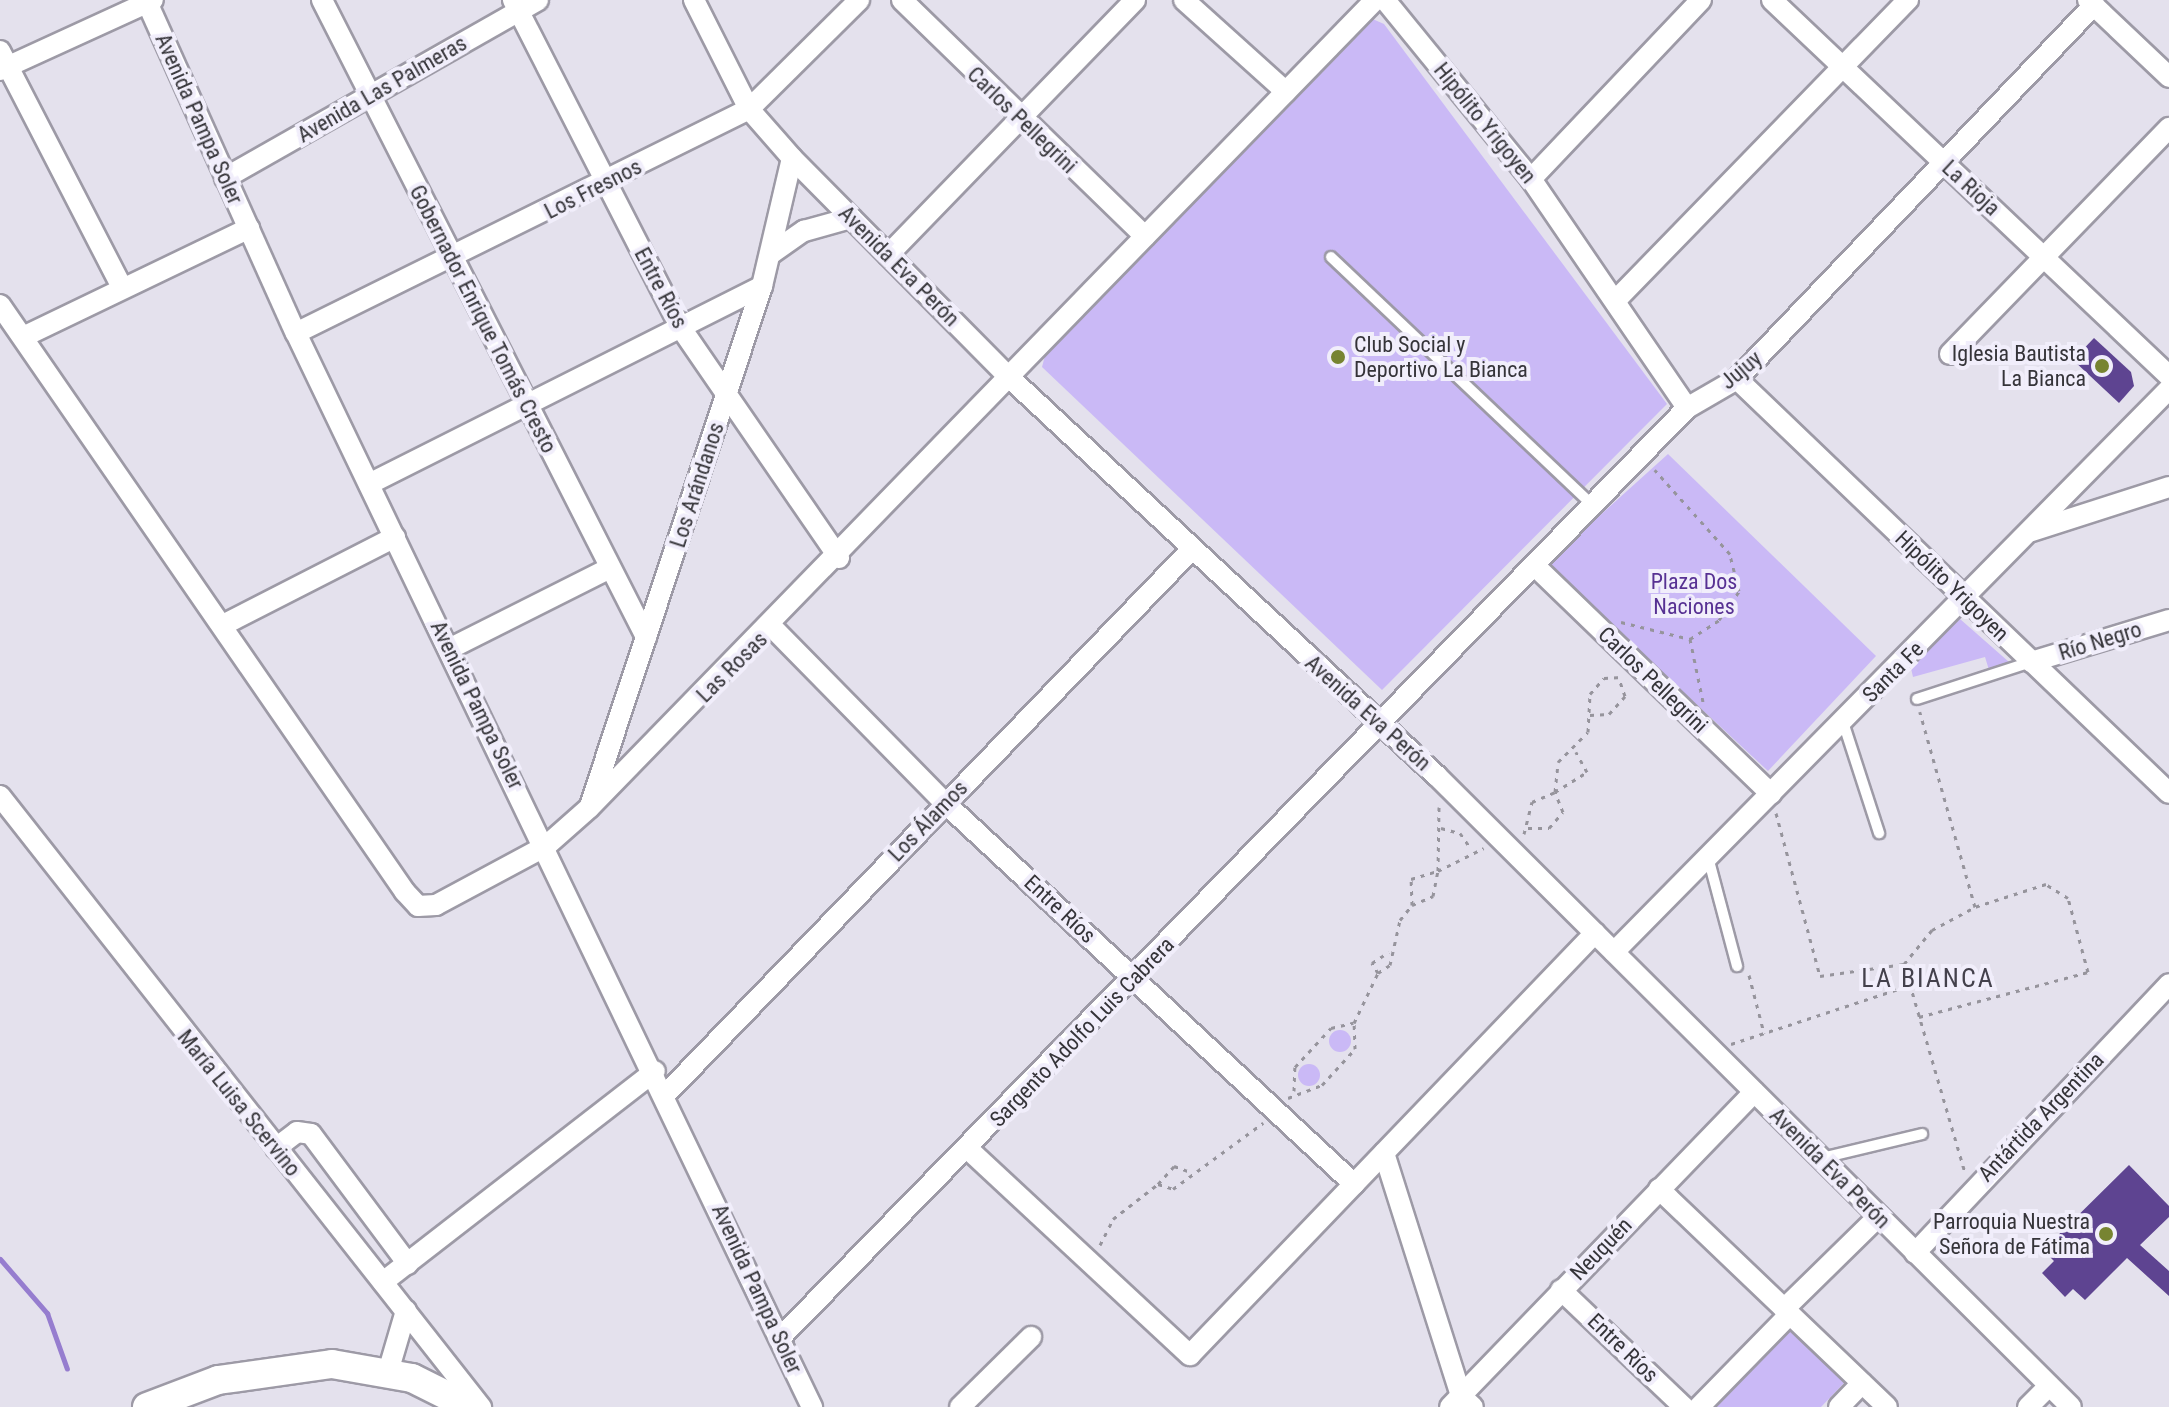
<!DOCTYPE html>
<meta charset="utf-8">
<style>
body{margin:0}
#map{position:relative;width:2169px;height:1407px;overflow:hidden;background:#e4e1ed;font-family:"Roboto Condensed",sans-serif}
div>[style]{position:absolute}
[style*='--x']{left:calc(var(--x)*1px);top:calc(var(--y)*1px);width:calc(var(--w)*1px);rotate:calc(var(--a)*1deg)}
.green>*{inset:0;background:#cab9f6}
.round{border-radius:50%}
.stream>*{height:5px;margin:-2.5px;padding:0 2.5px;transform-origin:2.5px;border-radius:2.5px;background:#967dcf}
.building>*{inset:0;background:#5e4491}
.path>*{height:3px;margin-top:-1.5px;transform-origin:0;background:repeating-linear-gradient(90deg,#96949c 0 4px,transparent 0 10px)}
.roads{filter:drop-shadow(2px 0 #9d9aa6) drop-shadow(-2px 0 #9d9aa6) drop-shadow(0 2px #9d9aa6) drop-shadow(0 -2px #9d9aa6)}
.lane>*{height:10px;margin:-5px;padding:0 5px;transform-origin:5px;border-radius:5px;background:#fff}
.street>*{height:20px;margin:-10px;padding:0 10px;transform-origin:10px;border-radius:10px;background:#fff}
.secondary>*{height:28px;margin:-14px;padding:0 14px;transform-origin:14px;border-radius:14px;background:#fff}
.dots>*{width:22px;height:22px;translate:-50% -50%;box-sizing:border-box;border:4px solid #f1eefb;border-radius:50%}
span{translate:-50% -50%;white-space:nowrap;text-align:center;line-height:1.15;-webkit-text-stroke:8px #f1eefb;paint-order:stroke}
.street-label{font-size:22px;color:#353439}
.poi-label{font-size:22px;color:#353439}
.left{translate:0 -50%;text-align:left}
.right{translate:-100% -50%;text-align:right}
.park-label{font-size:22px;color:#573193}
.quarter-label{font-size:26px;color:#44414c;letter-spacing:2px}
</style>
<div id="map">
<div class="green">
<div style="clip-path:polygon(1368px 17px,1384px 24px,1667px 404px,1382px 690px,1042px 367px,1047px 348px)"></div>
<div style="clip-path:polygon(1668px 454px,1876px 656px,1768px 771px,1546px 564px)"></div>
<div style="clip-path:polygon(1960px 619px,2009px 662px,1989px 670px,1985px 657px,1913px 677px,1910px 664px)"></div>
<div class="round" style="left:1329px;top:1030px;width:22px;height:22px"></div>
<div class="round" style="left:1298px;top:1064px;width:22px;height:22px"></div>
<div style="clip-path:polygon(1789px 1329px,1845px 1382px,1821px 1407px,1714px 1407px)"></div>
</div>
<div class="stream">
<div style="--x:0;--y:1259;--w:72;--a:49"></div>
<div style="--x:47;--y:1313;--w:59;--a:70.3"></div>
</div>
<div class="building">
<div style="clip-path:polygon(2094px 338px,2131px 372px,2134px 386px,2119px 403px,2073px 360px)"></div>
<div style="clip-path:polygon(2129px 1165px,2169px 1206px,2169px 1217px,2140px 1245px,2169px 1271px,2169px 1296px,2127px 1258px,2085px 1300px,2073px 1289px,2065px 1297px,2042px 1273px,2054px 1261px,2043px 1250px)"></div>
</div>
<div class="path">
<div style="--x:1621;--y:622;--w:71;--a:13.8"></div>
<div style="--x:1690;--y:639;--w:35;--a:-33"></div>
<div style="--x:1719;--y:620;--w:35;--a:-55"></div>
<div style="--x:1739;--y:591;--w:38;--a:-104"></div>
<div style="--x:1730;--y:554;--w:113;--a:-131.8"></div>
<div style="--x:1690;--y:639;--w:64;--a:78.3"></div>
<div style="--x:1590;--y:715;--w:19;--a:-3"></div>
<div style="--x:1609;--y:714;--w:24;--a:-48"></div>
<div style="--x:1625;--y:696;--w:18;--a:-109"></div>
<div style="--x:1776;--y:813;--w:169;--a:74.9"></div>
<div style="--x:1820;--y:976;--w:85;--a:-8.1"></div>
<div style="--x:1904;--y:964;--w:44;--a:-50.5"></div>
<div style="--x:1932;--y:930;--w:49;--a:-28.1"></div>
<div style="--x:1975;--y:907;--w:203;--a:-105.8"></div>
<div style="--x:1441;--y:828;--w:20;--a:15"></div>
<div style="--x:1460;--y:833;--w:19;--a:55"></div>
<div style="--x:1528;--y:828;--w:21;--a:0"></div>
<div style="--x:1549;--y:828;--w:21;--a:-49"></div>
<div style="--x:1563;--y:812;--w:22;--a:-112"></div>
<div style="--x:1555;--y:792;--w:38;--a:-32"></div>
<div style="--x:1587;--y:772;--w:23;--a:-119"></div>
<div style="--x:1524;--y:834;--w:33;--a:-76"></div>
<div style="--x:1532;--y:802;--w:25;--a:-23"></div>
<div style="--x:1555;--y:792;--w:30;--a:-84"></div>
<div style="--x:1558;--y:762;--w:42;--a:-45"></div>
<div style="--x:1588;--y:732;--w:38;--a:-87"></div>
<div style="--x:1590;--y:694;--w:21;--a:-49"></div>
<div style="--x:1604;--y:678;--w:18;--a:-3"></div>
<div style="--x:1412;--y:905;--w:26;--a:-92"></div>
<div style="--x:1411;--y:879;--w:28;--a:-17"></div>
<div style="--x:1438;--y:871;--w:64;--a:-89.1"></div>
<div style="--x:1904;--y:964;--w:217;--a:73.7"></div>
<div style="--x:1378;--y:973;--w:12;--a:-121"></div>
<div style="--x:1372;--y:963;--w:20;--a:-33"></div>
<div style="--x:1749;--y:975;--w:60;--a:75.5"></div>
<div style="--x:1919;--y:1017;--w:175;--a:-14.9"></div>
<div style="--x:2088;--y:972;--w:77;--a:-105.1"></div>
<div style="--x:2068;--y:898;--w:26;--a:-148"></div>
<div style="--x:2046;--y:884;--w:75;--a:162.1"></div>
<div style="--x:1731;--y:1044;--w:188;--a:-18.2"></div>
<div style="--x:1294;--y:1091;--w:24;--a:-88"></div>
<div style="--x:1295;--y:1067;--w:53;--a:-47.3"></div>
<div style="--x:1331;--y:1028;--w:23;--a:-13"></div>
<div style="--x:1288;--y:1098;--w:36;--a:-21"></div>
<div style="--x:1322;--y:1085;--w:49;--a:-47.5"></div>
<div style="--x:1355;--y:1049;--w:26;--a:-92"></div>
<div style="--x:1354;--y:1023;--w:55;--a:-64.4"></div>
<div style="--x:1378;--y:973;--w:14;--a:-34"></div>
<div style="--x:1390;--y:965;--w:46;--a:-77.5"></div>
<div style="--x:1400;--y:920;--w:19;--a:-51"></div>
<div style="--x:1412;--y:905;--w:23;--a:-23"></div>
<div style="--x:1433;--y:896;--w:25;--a:-79"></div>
<div style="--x:1438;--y:871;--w:51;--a:-26.6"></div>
<div style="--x:1158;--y:1184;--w:24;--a:-48"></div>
<div style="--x:1174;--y:1166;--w:15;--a:20"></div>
<div style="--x:1100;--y:1245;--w:29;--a:-63"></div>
<div style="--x:1113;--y:1219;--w:57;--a:-37.9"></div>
<div style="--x:1158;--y:1184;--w:16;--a:18"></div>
<div style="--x:1173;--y:1189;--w:112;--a:-36.3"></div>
</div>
<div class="roads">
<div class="lane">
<div style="--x:1331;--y:257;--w:361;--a:43.5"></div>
<div style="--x:1917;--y:699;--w:120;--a:-18"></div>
<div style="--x:1843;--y:722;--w:117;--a:72"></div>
<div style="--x:1708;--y:857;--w:113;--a:75.1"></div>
<div style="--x:1822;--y:1158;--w:103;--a:-13.5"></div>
</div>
<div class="street">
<div style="--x:146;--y:0;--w:365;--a:65.8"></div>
<div style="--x:296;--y:333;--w:1192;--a:64.34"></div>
<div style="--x:322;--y:0;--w:715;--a:63.04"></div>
<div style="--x:513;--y:0;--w:369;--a:62.9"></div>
<div style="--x:681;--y:328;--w:279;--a:55.5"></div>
<div style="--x:694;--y:0;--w:122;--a:63.2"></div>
<div style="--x:749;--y:109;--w:65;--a:48.7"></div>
<div style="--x:792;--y:158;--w:311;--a:45.3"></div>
<div style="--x:1011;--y:379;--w:582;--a:42.98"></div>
<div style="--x:1437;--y:776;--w:894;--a:44.86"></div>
<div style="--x:902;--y:0;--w:339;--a:44.2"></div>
<div style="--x:1184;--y:0;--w:137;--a:42"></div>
<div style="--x:1385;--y:0;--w:231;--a:50.8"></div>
<div style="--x:1531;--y:179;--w:277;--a:55.7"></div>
<div style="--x:1772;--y:0;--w:547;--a:43.44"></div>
<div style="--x:2088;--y:0;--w:112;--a:43.5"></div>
<div style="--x:0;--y:51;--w:266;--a:62.7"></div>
<div style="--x:0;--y:70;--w:168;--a:-24.6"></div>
<div style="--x:225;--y:178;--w:360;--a:-29.6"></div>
<div style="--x:1531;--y:179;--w:247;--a:-46.5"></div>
<div style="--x:772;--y:253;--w:39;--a:-35"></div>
<div style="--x:804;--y:231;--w:49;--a:-15.5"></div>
<div style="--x:888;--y:255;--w:355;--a:-45.9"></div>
<div style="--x:1616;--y:300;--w:419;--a:-45.8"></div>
<div style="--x:0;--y:305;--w:713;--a:55.4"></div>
<div style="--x:405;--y:892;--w:19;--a:47"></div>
<div style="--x:418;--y:906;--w:18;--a:-3"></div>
<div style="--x:436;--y:905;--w:125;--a:-28.2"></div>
<div style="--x:546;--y:846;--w:57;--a:-41.5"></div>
<div style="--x:589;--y:808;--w:1127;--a:-45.79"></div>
<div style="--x:296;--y:333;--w:505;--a:-26.31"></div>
<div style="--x:749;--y:109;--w:155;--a:-44.7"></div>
<div style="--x:23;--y:337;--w:251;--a:-25.7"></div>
<div style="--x:1950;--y:354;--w:315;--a:-45.9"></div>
<div style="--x:1737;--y:379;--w:598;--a:43.78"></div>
<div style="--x:369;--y:484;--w:440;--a:-26.7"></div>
<div style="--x:2032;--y:531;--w:144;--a:-17.8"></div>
<div style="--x:1535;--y:566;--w:328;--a:44"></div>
<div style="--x:225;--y:624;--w:191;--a:-27.1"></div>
<div style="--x:772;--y:627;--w:247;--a:45.5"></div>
<div style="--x:945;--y:803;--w:559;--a:42.97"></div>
<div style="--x:449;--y:649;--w:178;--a:-26.7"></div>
<div style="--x:2031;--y:662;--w:144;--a:-16.9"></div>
<div style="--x:0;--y:796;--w:778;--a:51.79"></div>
<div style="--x:591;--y:803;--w:545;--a:-71.7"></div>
<div style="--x:762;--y:286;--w:131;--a:-76.8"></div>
<div style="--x:1614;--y:952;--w:791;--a:-45.41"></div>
<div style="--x:665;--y:1095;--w:759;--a:-46.01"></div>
<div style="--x:276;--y:1148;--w:26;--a:-37"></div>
<div style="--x:297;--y:1132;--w:14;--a:8"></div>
<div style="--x:311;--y:1134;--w:162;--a:53.3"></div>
<div style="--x:968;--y:1149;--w:303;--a:42.9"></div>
<div style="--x:1190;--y:1355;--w:585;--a:-46.18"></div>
<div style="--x:1384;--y:1153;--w:255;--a:72.4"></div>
<div style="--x:1461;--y:1396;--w:16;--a:43"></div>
<div style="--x:1659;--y:1189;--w:315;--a:43.7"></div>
<div style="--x:1915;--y:1253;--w:370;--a:-46.6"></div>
<div style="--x:383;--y:1282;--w:344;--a:-37.8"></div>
<div style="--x:1561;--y:1290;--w:170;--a:43.6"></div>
<div style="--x:1784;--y:1309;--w:133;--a:-44.4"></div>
<div style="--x:781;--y:1337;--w:1298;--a:-45.72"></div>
<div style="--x:1687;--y:408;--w:58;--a:-30.1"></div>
<div style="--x:1737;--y:379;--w:517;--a:-46.33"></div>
<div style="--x:388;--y:1372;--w:64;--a:-73.6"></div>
<div style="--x:960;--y:1407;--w:100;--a:-44.6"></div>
<div style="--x:1450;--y:1407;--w:438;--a:-46"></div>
<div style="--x:1699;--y:1407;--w:130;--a:-45.6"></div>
<div style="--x:1839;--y:1407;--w:33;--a:-46"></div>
<div style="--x:2028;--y:1407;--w:30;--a:-45"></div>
</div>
<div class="secondary">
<div style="--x:147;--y:1407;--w:76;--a:-20.8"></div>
<div style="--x:218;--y:1380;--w:115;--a:-8"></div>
<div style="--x:332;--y:1364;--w:81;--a:9.9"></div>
<div style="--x:412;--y:1378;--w:65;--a:26.6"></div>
</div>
</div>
<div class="dots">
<div style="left:1338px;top:357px;background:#778431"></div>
<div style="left:2102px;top:366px;background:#778431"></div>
<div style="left:2106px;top:1234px;background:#778431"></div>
</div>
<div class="street-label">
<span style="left:382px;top:89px;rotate:-30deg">Avenida Las Palmeras</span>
<span style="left:199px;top:119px;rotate:66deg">Avenida Pampa Soler</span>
<span style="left:1022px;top:120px;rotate:44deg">Carlos Pellegrini</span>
<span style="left:1485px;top:123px;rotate:51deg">Hipólito Yrigoyen</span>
<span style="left:1971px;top:188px;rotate:43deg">La Rioja</span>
<span style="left:593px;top:189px;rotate:-27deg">Los Fresnos</span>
<span style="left:899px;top:266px;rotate:45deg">Avenida Eva Perón</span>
<span style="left:661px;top:288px;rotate:62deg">Entre Ríos</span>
<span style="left:483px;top:319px;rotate:63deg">Gobernador Enrique Tomás Cresto</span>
<span style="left:1741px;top:370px;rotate:-40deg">Jujuy</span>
<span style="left:697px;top:485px;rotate:-72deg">Los Arándanos</span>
<span style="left:1952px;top:586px;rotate:44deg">Hipólito Yrigoyen</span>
<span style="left:2100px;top:641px;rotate:-17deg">Río Negro</span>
<span style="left:732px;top:667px;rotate:-45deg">Las Rosas</span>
<span style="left:1893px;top:672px;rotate:-45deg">Santa Fe</span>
<span style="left:1653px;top:680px;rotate:44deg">Carlos Pellegrini</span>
<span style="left:477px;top:705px;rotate:64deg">Avenida Pampa Soler</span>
<span style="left:1368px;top:713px;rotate:42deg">Avenida Eva Perón</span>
<span style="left:928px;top:821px;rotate:-46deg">Los Álamos</span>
<span style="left:1060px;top:909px;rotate:43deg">Entre Ríos</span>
<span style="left:1082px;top:1032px;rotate:-46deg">Sargento Adolfo Luis Cabrera</span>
<span style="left:239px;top:1103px;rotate:51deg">María Luisa Scervino</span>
<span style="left:2041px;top:1117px;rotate:-46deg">Antártida Argentina</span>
<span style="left:1830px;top:1168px;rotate:45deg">Avenida Eva Perón</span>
<span style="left:1601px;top:1249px;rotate:-46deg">Neuquén</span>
<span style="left:757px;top:1289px;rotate:65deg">Avenida Pampa Soler</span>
<span style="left:1623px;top:1348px;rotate:44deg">Entre Ríos</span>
</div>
<div class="poi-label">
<span class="left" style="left:1354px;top:357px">Club Social y<br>Deportivo La Bianca</span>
<span class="right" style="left:2086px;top:366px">Iglesia Bautista<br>La Bianca</span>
<span class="right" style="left:2090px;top:1234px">Parroquia Nuestra<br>Señora de Fátima</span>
</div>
<div class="park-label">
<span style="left:1694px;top:594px">Plaza Dos<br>Naciones</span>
</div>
<div class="quarter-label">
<span style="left:1928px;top:979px">LA BIANCA</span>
</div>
</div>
